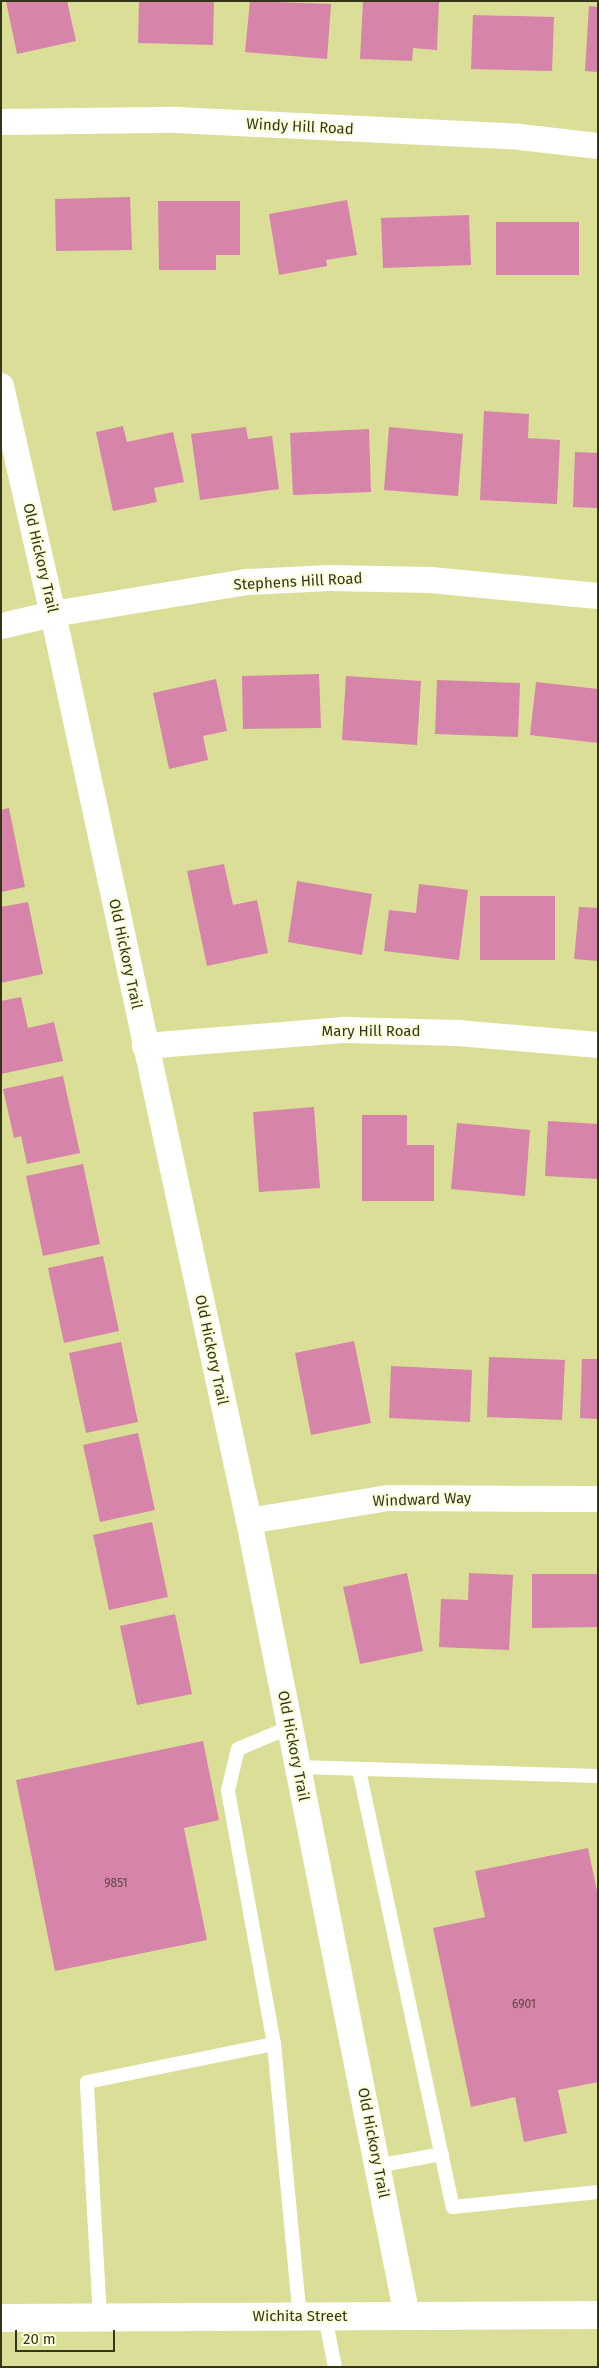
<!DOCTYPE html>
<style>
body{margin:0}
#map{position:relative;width:599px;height:2368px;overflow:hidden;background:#dbde97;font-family:"Fira Sans",sans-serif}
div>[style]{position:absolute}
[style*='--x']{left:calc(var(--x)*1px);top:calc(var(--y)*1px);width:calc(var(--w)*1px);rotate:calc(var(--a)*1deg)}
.building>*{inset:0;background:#d684aa}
.service>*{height:14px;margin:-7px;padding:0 7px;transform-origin:7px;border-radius:7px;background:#fff}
.minor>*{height:26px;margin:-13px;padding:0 13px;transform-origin:13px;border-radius:13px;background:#fff}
.secondary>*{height:28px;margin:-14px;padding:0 14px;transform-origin:14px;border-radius:14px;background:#fff}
span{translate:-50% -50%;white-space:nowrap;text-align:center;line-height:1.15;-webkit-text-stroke:4px #fafdd9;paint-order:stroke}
.number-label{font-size:12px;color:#5c493c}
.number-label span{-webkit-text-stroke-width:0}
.street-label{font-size:15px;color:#343518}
.frame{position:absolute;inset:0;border:2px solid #343518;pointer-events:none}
.scale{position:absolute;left:15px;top:2330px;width:100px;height:22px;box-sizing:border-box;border:2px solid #343518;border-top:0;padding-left:6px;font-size:15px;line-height:18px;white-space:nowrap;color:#343518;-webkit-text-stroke:4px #fafdd9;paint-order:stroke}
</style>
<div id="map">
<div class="building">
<div style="clip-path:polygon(6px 1px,67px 1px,76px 41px,17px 54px)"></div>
<div style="clip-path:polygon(139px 1px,214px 1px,213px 45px,138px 43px)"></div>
<div style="clip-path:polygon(250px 1px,331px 4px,327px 59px,245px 52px)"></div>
<div style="clip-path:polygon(363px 1px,439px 1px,437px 50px,413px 48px,412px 61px,360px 59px)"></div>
<div style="clip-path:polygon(589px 6px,598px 7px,598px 72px,585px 71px)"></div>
<div style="clip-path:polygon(473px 15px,554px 17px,552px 71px,471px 69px)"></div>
<div style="clip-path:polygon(130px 197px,132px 250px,56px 251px,55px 199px)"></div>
<div style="clip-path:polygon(347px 200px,357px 255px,326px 260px,327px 266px,279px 275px,269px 214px)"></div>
<div style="clip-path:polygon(158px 201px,240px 201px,240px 255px,216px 255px,216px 270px,159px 270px)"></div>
<div style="clip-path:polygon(469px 215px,471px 265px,383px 268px,381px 218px)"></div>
<div style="clip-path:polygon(496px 222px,579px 222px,579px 275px,496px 275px)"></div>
<div style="clip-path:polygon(484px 411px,529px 414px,528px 438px,560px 440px,557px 504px,480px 500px)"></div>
<div style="clip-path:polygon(123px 426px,127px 442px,173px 432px,184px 482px,154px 488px,157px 502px,113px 511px,96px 432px)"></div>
<div style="clip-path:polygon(246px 427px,248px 439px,272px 436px,279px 489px,200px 500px,191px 434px)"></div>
<div style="clip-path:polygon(389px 427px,463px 434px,458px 496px,384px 490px)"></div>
<div style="clip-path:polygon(369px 429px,371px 492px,293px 495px,290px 433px)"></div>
<div style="clip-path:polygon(575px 452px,598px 453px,598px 508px,573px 507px)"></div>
<div style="clip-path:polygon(319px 674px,321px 728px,243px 729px,242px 676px)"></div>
<div style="clip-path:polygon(346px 676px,421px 681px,417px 745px,342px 740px)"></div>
<div style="clip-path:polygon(216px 679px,227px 731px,203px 736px,208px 760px,169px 769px,153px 693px)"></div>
<div style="clip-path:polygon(437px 680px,520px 683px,518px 737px,435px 734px)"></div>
<div style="clip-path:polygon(536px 682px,598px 689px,598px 743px,530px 735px)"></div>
<div style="clip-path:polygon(9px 808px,25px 887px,1px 892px,1px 810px)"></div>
<div style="clip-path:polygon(224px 864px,233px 905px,257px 900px,268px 953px,207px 966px,187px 871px)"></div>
<div style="clip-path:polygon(297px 881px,372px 894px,362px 955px,288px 942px)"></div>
<div style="clip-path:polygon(419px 884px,468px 890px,459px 960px,384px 951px,389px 910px,416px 913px)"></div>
<div style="clip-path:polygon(480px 896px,555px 896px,555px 960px,480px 960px)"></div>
<div style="clip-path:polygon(28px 902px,43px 974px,1px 983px,1px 907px)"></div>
<div style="clip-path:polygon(579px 907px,598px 908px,598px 961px,574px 959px)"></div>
<div style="clip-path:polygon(21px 997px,28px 1028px,54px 1022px,63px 1061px,1px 1074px,1px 1001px)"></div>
<div style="clip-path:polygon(63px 1076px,80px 1153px,27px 1164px,21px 1136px,14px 1138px,3px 1089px)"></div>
<div style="clip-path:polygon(314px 1107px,320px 1188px,259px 1192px,253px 1112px)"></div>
<div style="clip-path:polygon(362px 1115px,407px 1115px,407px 1145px,434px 1145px,434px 1201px,362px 1201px)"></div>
<div style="clip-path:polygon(548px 1121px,598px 1124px,598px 1179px,545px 1176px)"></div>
<div style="clip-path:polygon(457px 1123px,530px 1130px,525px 1196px,451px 1189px)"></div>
<div style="clip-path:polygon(83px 1164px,100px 1244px,43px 1256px,26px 1176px)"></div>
<div style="clip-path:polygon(103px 1256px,119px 1331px,64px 1343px,48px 1268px)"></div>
<div style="clip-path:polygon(354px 1341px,371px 1423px,311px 1435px,295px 1353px)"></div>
<div style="clip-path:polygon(121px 1342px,138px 1422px,86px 1433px,69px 1353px)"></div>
<div style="clip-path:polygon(489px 1357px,565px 1360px,562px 1420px,487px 1417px)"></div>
<div style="clip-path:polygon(582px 1359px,598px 1359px,598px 1419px,580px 1418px)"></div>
<div style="clip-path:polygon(391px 1366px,472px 1370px,470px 1422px,389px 1418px)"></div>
<div style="clip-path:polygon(138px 1433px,155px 1510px,100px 1522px,83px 1445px)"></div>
<div style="clip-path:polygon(152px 1522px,168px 1597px,109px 1610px,93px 1535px)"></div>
<div style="clip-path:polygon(407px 1573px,423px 1651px,360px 1664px,343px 1587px)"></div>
<div style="clip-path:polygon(469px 1573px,513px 1575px,509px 1650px,439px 1647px,441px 1599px,468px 1600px)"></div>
<div style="clip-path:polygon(532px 1574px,598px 1574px,598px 1627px,532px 1628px)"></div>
<div style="clip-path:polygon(175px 1614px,192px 1694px,137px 1705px,120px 1626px)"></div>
<div style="clip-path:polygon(203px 1741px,219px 1820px,184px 1828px,207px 1940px,55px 1971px,16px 1780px)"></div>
<div style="clip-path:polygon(588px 1848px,598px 1896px,598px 2082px,558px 2090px,567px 2133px,524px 2142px,515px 2097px,471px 2107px,433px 1928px,485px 1917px,475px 1871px)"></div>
</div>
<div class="service">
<div style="--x:297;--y:1767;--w:301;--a:1.7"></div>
<div style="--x:359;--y:1770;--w:447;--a:77.9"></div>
<div style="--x:453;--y:2207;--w:146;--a:-5.9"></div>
<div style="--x:274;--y:2044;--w:258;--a:-100.3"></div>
<div style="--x:228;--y:1790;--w:42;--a:-76.3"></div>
<div style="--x:238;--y:1749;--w:56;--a:-22.9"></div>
<div style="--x:377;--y:2166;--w:66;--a:-10.5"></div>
<div style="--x:325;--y:2317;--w:51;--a:78.7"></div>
<div style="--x:100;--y:2318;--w:236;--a:-93.2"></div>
<div style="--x:87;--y:2082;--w:191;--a:-11.5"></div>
<div style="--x:274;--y:2044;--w:274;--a:84.6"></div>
</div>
<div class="minor">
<div style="--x:1;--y:122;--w:176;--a:-0.7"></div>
<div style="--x:177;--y:120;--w:343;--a:2.8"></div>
<div style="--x:520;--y:137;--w:79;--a:6.6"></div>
<div style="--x:1;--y:386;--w:234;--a:77.2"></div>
<div style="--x:53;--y:614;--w:928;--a:77.81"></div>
<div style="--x:249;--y:1521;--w:811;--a:78.76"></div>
<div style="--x:1;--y:626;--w:53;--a:-13"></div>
<div style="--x:53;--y:614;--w:197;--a:-9.4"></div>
<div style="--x:247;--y:582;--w:82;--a:-2.8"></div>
<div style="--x:329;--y:578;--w:102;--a:1.1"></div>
<div style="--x:431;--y:580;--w:168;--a:5.5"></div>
<div style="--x:145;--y:1046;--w:202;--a:-4.6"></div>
<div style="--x:346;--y:1030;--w:112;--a:1.5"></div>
<div style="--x:458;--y:1033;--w:141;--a:4.9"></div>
<div style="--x:249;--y:1521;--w:141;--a:-9.4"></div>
<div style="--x:388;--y:1498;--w:210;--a:0.3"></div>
</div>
<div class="secondary">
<div style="--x:1;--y:2318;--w:597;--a:-0.29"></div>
</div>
<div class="number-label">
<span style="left:116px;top:1884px">9851</span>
<span style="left:524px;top:2005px">6901</span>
</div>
<div class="street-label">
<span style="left:300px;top:127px;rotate:3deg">Windy Hill Road</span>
<span style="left:40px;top:558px;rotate:77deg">Old Hickory Trail</span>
<span style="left:298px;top:582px;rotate:-3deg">Stephens Hill Road</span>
<span style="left:125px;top:954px;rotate:78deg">Old Hickory Trail</span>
<span style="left:371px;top:1032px">Mary Hill Road</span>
<span style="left:211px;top:1350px;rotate:78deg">Old Hickory Trail</span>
<span style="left:422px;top:1500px;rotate:-2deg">Windward Way</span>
<span style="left:293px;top:1746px;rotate:79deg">Old Hickory Trail</span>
<span style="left:373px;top:2143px;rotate:79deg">Old Hickory Trail</span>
<span style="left:300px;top:2317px">Wichita Street</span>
</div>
<div class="frame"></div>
<div class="scale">20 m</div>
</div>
